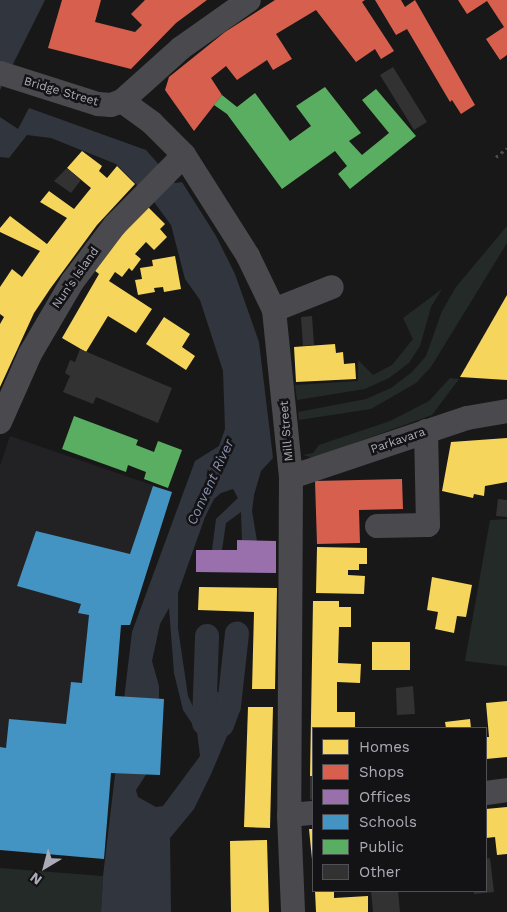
<!DOCTYPE html>
<style>
body{margin:0}
#map{position:relative;width:507px;height:912px;overflow:hidden;background:#181818;font-family:"Work Sans",sans-serif}
div>[style]{position:absolute}
[style*='--x']{left:calc(var(--x)*1px);top:calc(var(--y)*1px);width:calc(var(--w)*1px);rotate:calc(var(--a)*1deg)}
.built>*{inset:0;background:#222224}
.green>*{inset:0;background:#242a27}
.water>*{inset:0;background:#31353e}
.homes>*{inset:0;background:#f6d55c}
.shops>*{inset:0;background:#d6604d}
.offices>*{inset:0;background:#9970ab}
.schools>*{inset:0;background:#4393c3}
.public>*{inset:0;background:#5aae61}
.canal>*{height:24px;margin:-12px;padding:0 12px;transform-origin:12px;border-radius:12px;background:#31353e}
.building>*{inset:0;background:#323233}
.path>*{height:3px;margin-top:-1.5px;transform-origin:0;background:repeating-linear-gradient(90deg,#4c4c4e 0 2.5px,transparent 0 6.5px)}
.minor>*{height:24px;margin:-12px;padding:0 12px;transform-origin:12px;border-radius:12px;background:#4a4a4e}
span{translate:-50% -50%;white-space:nowrap;text-align:center;line-height:1.15;-webkit-text-stroke:5px #131214;paint-order:stroke}
.street-label{font-size:12px;color:#ababb7}
.water-label{font-size:14px;color:#8690ae;font-style:italic}
.legend{position:absolute;left:312px;top:727px;width:175px;height:165px;box-sizing:border-box;background:#131214;border:1px solid #504f55;margin:0;padding:6px 9px;list-style:none;font-size:15px;color:#ababb7}
.legend li{display:flex;align-items:center;gap:10px;height:25px}
.legend b{width:25px;border:1px solid #504f55}
.north{position:absolute;left:20px;top:842px;width:50px;height:50px;-webkit-text-stroke:4px #131214;paint-order:stroke;rotate:217deg;font-size:14px;font-weight:700;line-height:20px;text-align:center;color:#ababb7}
.north::after{content:'';display:block;margin:auto;width:18px;height:22px;background:#ababb7;clip-path:polygon(50% 0,100% 100%,50% 72%,0 100%)}
</style>
<div id="map">
<div class="built">
<div style="clip-path:polygon(10px 436px,172px 492px,130px 625px,121px 625px,115px 696px,164px 699px,160px 775px,0 763px,0 466px)"></div>
</div>
<div class="green">
<div style="clip-path:polygon(507px 226px,507px 243px,431px 367px,416px 383px,371px 409px,299px 420px,298px 412px,366px 399px,391px 388px,412px 372px,426px 356px,442px 311px,456px 287px)"></div>
<div style="clip-path:polygon(442px 289px,431px 307px,420px 346px,409px 363px,389px 378px,365px 389px,297px 400px,295px 385px,358px 381px,358px 360px,373px 375px,392px 365px,413px 339px,403px 318px)"></div>
<div style="clip-path:polygon(450px 378px,459px 379px,432px 415px,313px 458px,303px 455px,313px 453px,319px 445px,390px 421px,429px 401px)"></div>
<div style="clip-path:polygon(507px 519px,507px 666px,465px 661px,490px 520px)"></div>
<div style="clip-path:polygon(0 868px,103px 876px,101px 912px,0 912px)"></div>
</div>
<div class="water">
<div style="clip-path:polygon(0 0,45px 0,0 90px)"></div>
<div style="clip-path:polygon(evenodd,29px 108px,146px 150px,175px 183px,182px 182px,216px 236px,235px 274px,259px 342px,273px 458px,261px 471px,254px 495px,252px 511px,257px 541px,242px 541px,241px 512px,226px 523px,222px 550px,212px 550px,216px 519px,238px 498px,233px 489px,221px 493px,214px 499px,205px 517px,178px 593px,178px 628px,188px 696px,198px 717px,201px 691px,237px 693px,232px 724px,212px 772px,194px 809px,170px 838px,171px 912px,101px 912px,103px 876px,132px 632px,195px 461px,219px 446px,225px 429px,223px 371px,200px 300px,185px 279px,171px 225px,154px 202px,116px 164px,51px 138px,27px 135px,9px 158px,0 157px,0 117px,18px 129px,29px 108px,169px 608px,174px 673px,183px 710px,197px 731px,200px 756px,163px 806px,156px 807px,138px 797px,136px 790px,151px 767px,159px 704px,159px 686px,152px 661px,160px 624px,169px 608px)"></div>
</div>
<div class="homes">
<div style="clip-path:polygon(82px 151px,102px 166px,99px 171px,107px 178px,117px 166px,135px 184px,97px 225px,50px 289px,34px 313px,0 387px,0 324px,4px 317px,0 314px,0 287px,12px 269px,22px 277px,40px 251px,0 232px,0 228px,10px 216px,47px 244px,67px 218px,40px 202px,49px 191px,74px 209px,91px 188px,67px 168px)"></div>
<div style="clip-path:polygon(148px 207px,165px 224px,160px 229px,167px 237px,154px 250px,146px 242px,135px 254px,141px 259px,132px 271px,129px 268px,122px 277px,115px 272px,109px 281px,152px 309px,136px 333px,108px 316px,86px 352px,62px 338px,99px 274px,94px 270px,115px 240px)"></div>
<div style="clip-path:polygon(175px 256px,181px 289px,164px 292px,163px 287px,154px 288px,155px 292px,138px 295px,135px 280px,142px 279px,140px 268px,153px 266px,152px 260px)"></div>
<div style="clip-path:polygon(507px 295px,507px 380px,460px 377px)"></div>
<div style="clip-path:polygon(164px 317px,190px 334px,182px 347px,195px 356px,186px 370px,146px 344px)"></div>
<div style="clip-path:polygon(335px 344px,336px 353px,343px 352px,344px 364px,355px 363px,356px 379px,296px 382px,294px 347px)"></div>
<div style="clip-path:polygon(507px 438px,507px 482px,485px 486px,484px 496px,474px 494px,473px 498px,442px 491px,451px 442px)"></div>
<div style="clip-path:polygon(317px 547px,367px 548px,367px 564px,359px 564px,359px 570px,348px 570px,348px 575px,365px 576px,364px 594px,316px 593px)"></div>
<div style="clip-path:polygon(432px 577px,472px 585px,466px 617px,457px 616px,454px 633px,435px 629px,438px 612px,427px 610px)"></div>
<div style="clip-path:polygon(199px 587px,277px 588px,275px 689px,252px 689px,254px 612px,198px 610px)"></div>
<div style="clip-path:polygon(313px 601px,339px 601px,339px 607px,351px 607px,351px 627px,339px 627px,338px 663px,361px 664px,360px 683px,337px 682px,337px 712px,355px 712px,355px 728px,313px 728px,313px 776px,310px 776px)"></div>
<div style="clip-path:polygon(372px 642px,410px 642px,410px 670px,372px 670px)"></div>
<div style="clip-path:polygon(507px 701px,507px 757px,486px 759px,486px 737px,489px 737px,486px 703px)"></div>
<div style="clip-path:polygon(248px 707px,273px 707px,270px 828px,244px 827px)"></div>
<div style="clip-path:polygon(470px 719px,471px 728px,446px 728px,445px 722px)"></div>
<div style="clip-path:polygon(507px 807px,507px 854px,497px 855px,495px 837px,486px 838px,486px 809px)"></div>
<div style="clip-path:polygon(309px 829px,313px 829px,313px 859px,312px 859px)"></div>
<div style="clip-path:polygon(267px 840px,269px 912px,231px 912px,230px 841px)"></div>
<div style="clip-path:polygon(315px 891px,334px 891px,334px 898px,368px 896px,368px 912px,316px 912px)"></div>
</div>
<div class="shops">
<div style="clip-path:polygon(62px 0,101px 0,95px 22px,135px 32px,142px 25px,131px 14px,145px 0,207px 0,176px 23px,131px 69px,48px 48px)"></div>
<div style="clip-path:polygon(275px 0,365px 0,362px 2px,394px 51px,381px 59px,375px 49px,356px 62px,316px 10px,276px 34px,292px 59px,273px 70px,267px 60px,237px 80px,226px 66px,211px 78px,222px 95px,194px 131px,165px 90px,169px 77px,225px 32px)"></div>
<div style="clip-path:polygon(375px 0,401px 0,405px 7px,415px 0,475px 105px,461px 114px,452px 100px,450px 102px,407px 29px,396px 35px)"></div>
<div style="clip-path:polygon(458px 0,507px 0,507px 55px,500px 60px,486px 39px,504px 27px,487px 1px,467px 14px)"></div>
<div style="clip-path:polygon(402px 479px,403px 509px,359px 510px,360px 543px,317px 544px,315px 481px)"></div>
</div>
<div class="offices">
<div style="clip-path:polygon(237px 540px,276px 541px,276px 573px,196px 572px,196px 550px,237px 550px)"></div>
</div>
<div class="schools">
<div style="clip-path:polygon(153px 486px,172px 492px,130px 625px,121px 625px,115px 696px,164px 699px,160px 775px,111px 773px,104px 859px,0 850px,0 747px,6px 748px,9px 719px,66px 724px,71px 682px,82px 683px,89px 615px,78px 613px,81px 604px,17px 586px,36px 531px,130px 554px)"></div>
</div>
<div class="public">
<div style="clip-path:polygon(325px 87px,361px 133px,349px 141px,362px 155px,389px 133px,362px 100px,376px 89px,416px 136px,350px 189px,338px 174px,347px 166px,335px 151px,282px 189px,227px 114px,214px 105px,222px 95px,237px 107px,255px 93px,290px 141px,311px 126px,296px 106px)"></div>
<div style="clip-path:polygon(74px 416px,138px 440px,136px 445px,154px 452px,158px 441px,182px 450px,168px 488px,144px 479px,146px 472px,128px 465px,126px 472px,62px 449px)"></div>
</div>
<div class="canal">
<div style="--x:204;--y:723;--w:87;--a:-88"></div>
<div style="--x:222;--y:725;--w:20;--a:-70"></div>
<div style="--x:229;--y:706;--w:73;--a:-83.7"></div>
</div>
<div class="building">
<div style="clip-path:polygon(393px 67px,427px 122px,414px 130px,380px 75px)"></div>
<div style="clip-path:polygon(67px 168px,81px 180px,71px 193px,54px 181px)"></div>
<div style="clip-path:polygon(312px 316px,314px 345px,303px 346px,301px 317px)"></div>
<div style="clip-path:polygon(80px 349px,172px 388px,158px 423px,96px 397px,93px 404px,63px 392px,70px 376px,65px 373px,70px 360px,75px 362px)"></div>
<div style="clip-path:polygon(498px 499px,507px 500px,507px 517px,496px 516px)"></div>
<div style="clip-path:polygon(413px 686px,415px 714px,397px 715px,396px 688px)"></div>
<div style="clip-path:polygon(310px 776px,313px 776px,313px 799px,310px 800px)"></div>
<div style="clip-path:polygon(490px 858px,494px 892px,474px 894px,474px 891px,486px 891px,486px 859px)"></div>
<div style="clip-path:polygon(371px 891px,398px 891px,400px 912px,373px 912px)"></div>
</div>
<div class="path">
<div style="--x:496;--y:157;--w:14;--a:-39"></div>
</div>
<div class="minor">
<div style="--x:0;--y:73;--w:103;--a:17.6"></div>
<div style="--x:98;--y:104;--w:13;--a:4"></div>
<div style="--x:111;--y:105;--w:12;--a:-20"></div>
<div style="--x:122;--y:101;--w:79;--a:-41.9"></div>
<div style="--x:181;--y:48;--w:83;--a:-35.2"></div>
<div style="--x:122;--y:101;--w:37;--a:36"></div>
<div style="--x:152;--y:123;--w:45;--a:45"></div>
<div style="--x:184;--y:155;--w:120;--a:57.6"></div>
<div style="--x:248;--y:256;--w:60;--a:64.3"></div>
<div style="--x:274;--y:310;--w:168;--a:84.2"></div>
<div style="--x:291;--y:477;--w:338;--a:90.3"></div>
<div style="--x:289;--y:815;--w:97;--a:87.6"></div>
<div style="--x:274;--y:310;--w:62;--a:-21.6"></div>
<div style="--x:0;--y:422;--w:74;--a:-66.2"></div>
<div style="--x:30;--y:354;--w:83;--a:-59.7"></div>
<div style="--x:72;--y:282;--w:71;--a:-53"></div>
<div style="--x:115;--y:225;--w:98;--a:-45.4"></div>
<div style="--x:291;--y:477;--w:186;--a:-18.5"></div>
<div style="--x:467;--y:418;--w:41;--a:-9.9"></div>
<div style="--x:377;--y:526;--w:51;--a:-1.1"></div>
<div style="--x:428;--y:525;--w:94;--a:-91.2"></div>
<div style="--x:486;--y:793;--w:21;--a:-8"></div>
<div style="--x:289;--y:815;--w:24;--a:-5"></div>
</div>
<div class="street-label">
<span style="left:61px;top:92px;rotate:16deg">Bridge Street</span>
<span style="left:76px;top:278px;rotate:-55deg">Nun's Island</span>
<span style="left:287px;top:431px;rotate:-95deg">Mill Street</span>
<span style="left:398px;top:441px;rotate:-19deg">Parkavara</span>
</div>
<div class="water-label">
<span style="left:210px;top:482px;rotate:-65deg">Convent River</span>
</div>
<ul class="legend">
<li><b style="height:14px;background:#f6d55c"></b>Homes</li>
<li><b style="height:14px;background:#d6604d"></b>Shops</li>
<li><b style="height:14px;background:#9970ab"></b>Offices</li>
<li><b style="height:14px;background:#4393c3"></b>Schools</li>
<li><b style="height:14px;background:#5aae61"></b>Public</li>
<li><b style="height:14px;background:#323233"></b>Other</li>
</ul>
<div class="north">N</div>
</div>
